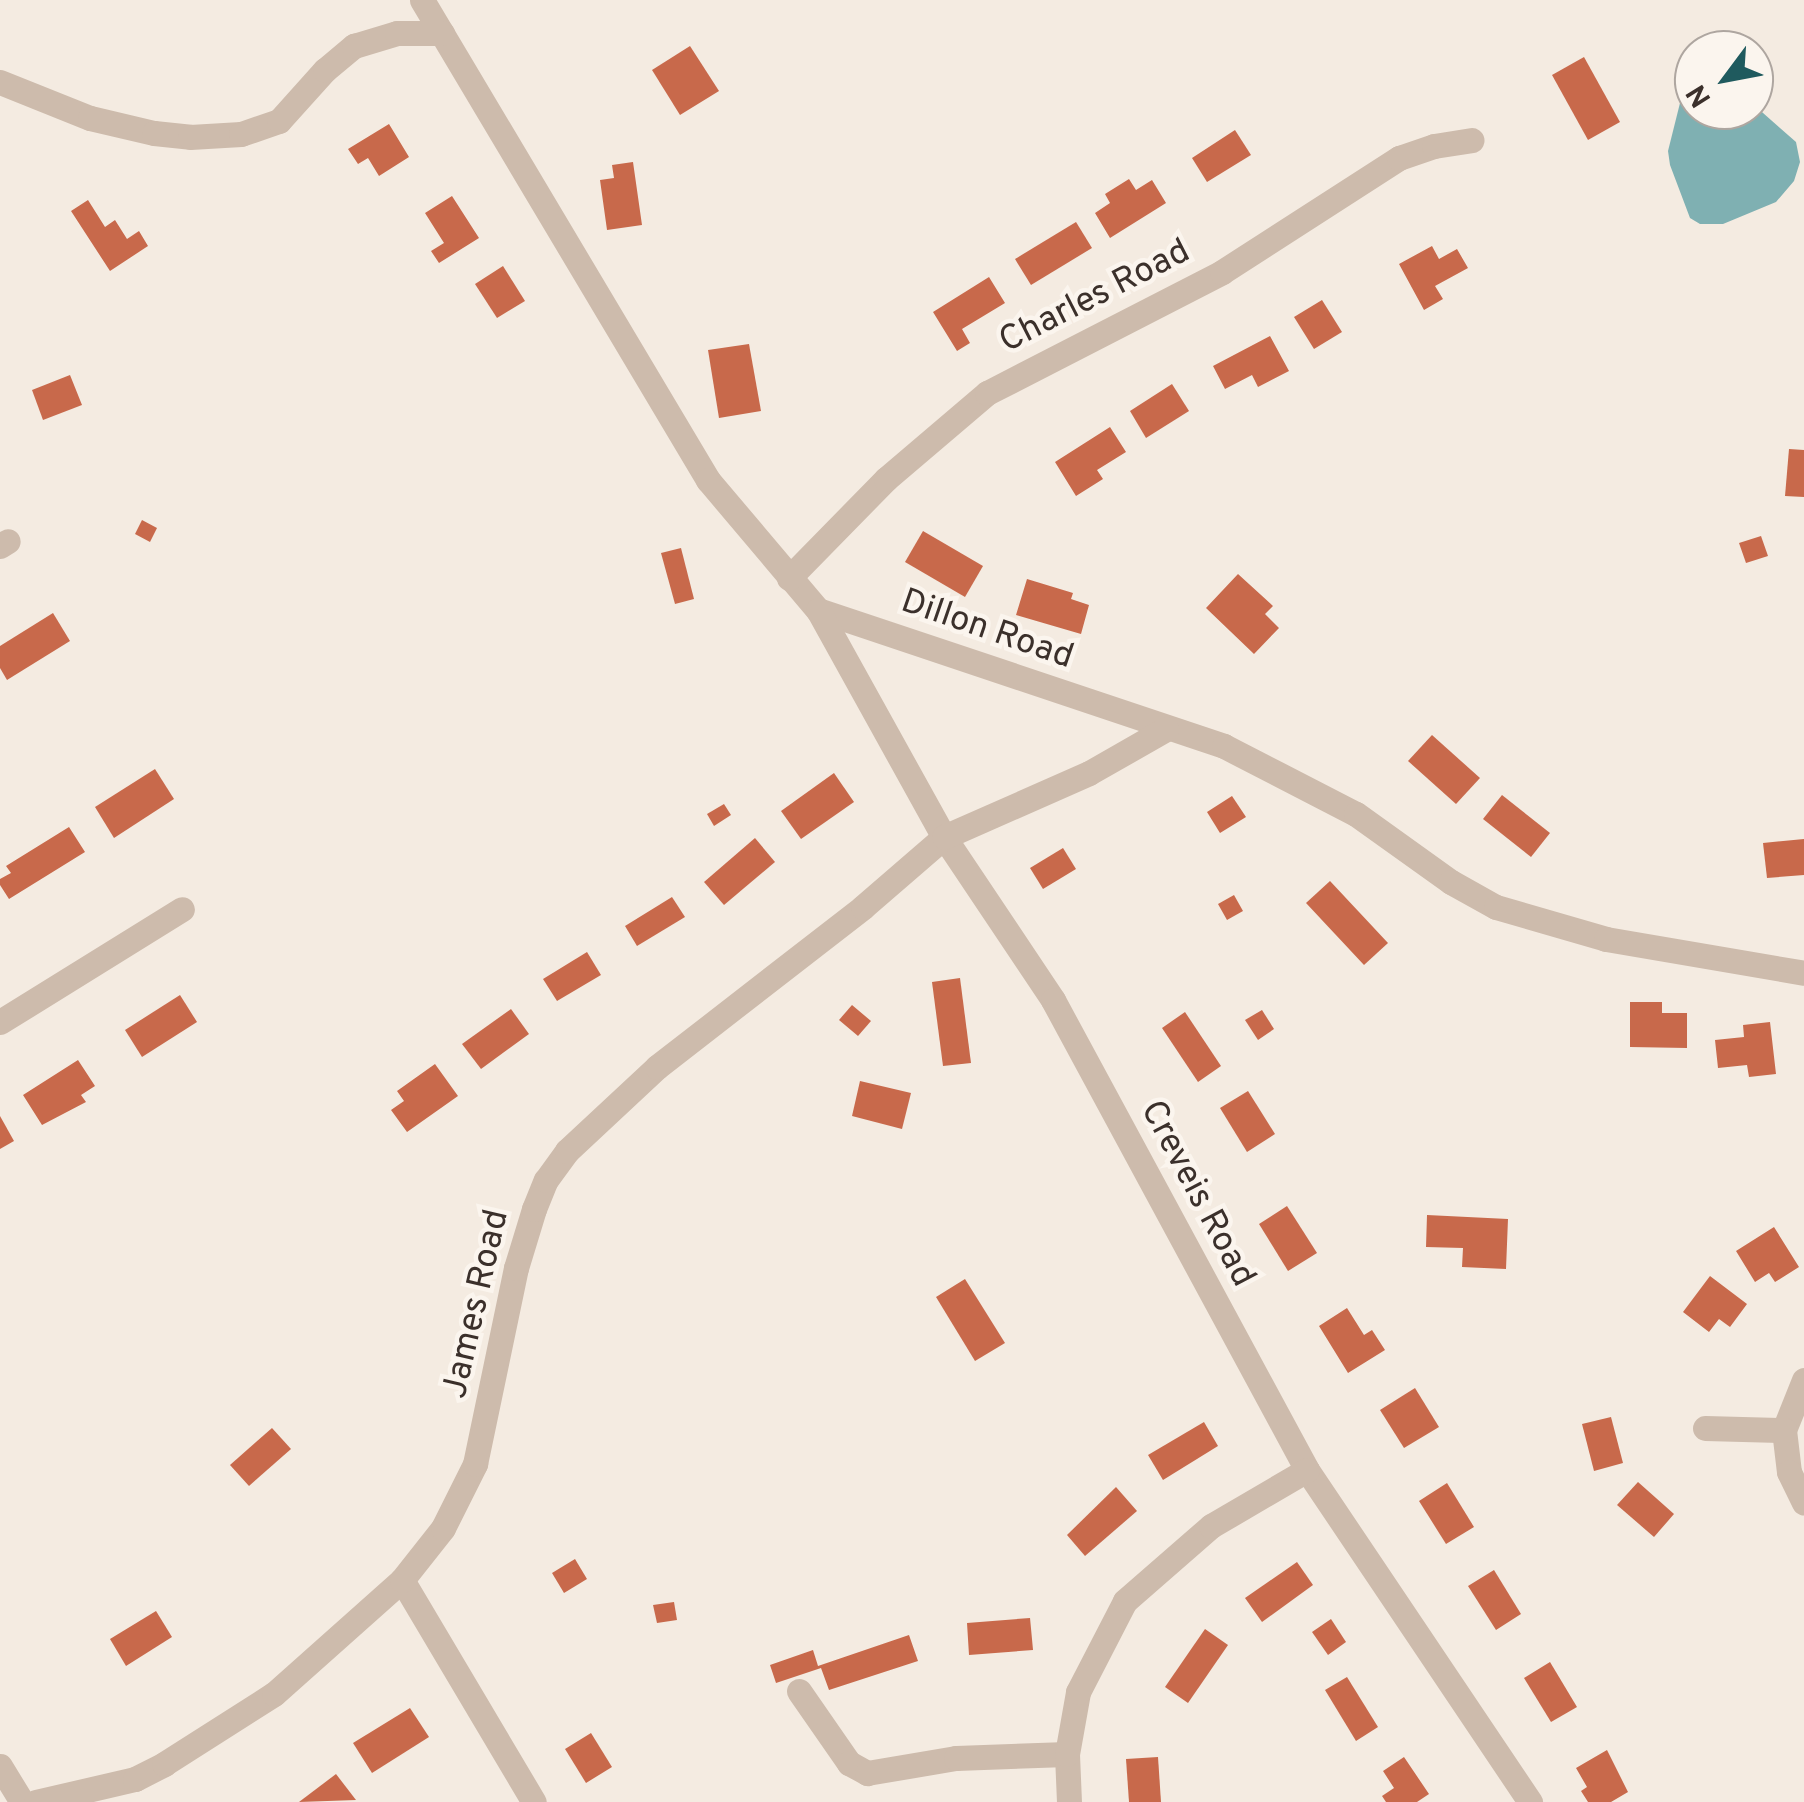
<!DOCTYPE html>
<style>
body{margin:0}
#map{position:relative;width:1804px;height:1802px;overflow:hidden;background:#f4ebe1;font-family:Overpass,sans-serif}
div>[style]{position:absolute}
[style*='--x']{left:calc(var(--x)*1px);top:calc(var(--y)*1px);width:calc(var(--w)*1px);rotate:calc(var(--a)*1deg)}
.water>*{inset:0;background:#7fb0b2}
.building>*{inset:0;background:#c8694b}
.minor>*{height:25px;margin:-12.5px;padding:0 12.5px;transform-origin:12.5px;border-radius:12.5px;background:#cdbbac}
span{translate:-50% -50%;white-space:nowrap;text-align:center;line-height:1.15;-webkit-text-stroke:9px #fbf5ee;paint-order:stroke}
.street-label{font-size:35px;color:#3b302b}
.north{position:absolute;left:1674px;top:30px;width:100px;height:100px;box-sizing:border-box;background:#fbf5ee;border:2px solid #aea6a0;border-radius:50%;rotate:238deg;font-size:28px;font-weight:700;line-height:40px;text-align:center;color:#3b302b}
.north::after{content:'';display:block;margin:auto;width:35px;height:45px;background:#1f5a5e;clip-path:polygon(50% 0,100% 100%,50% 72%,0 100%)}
</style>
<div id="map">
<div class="water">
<div style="clip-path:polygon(1694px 79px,1694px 110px,1754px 110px,1754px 105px,1796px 142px,1800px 162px,1794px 181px,1776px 202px,1723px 224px,1700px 224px,1690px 218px,1670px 165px,1668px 151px,1684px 87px)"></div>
</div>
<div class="building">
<div style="clip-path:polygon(690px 46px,719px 91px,680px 115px,652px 70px)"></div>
<div style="clip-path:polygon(1584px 57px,1620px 122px,1588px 140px,1552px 75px)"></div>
<div style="clip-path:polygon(389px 124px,409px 157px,379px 176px,368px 158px,358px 164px,348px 149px)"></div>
<div style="clip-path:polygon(1235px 130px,1251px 155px,1207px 182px,1192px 158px)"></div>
<div style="clip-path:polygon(633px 162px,642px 225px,607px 230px,600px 180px,614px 178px,612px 165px)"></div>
<div style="clip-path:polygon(1129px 179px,1136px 190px,1152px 180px,1166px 203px,1110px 238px,1095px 213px,1110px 203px,1105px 194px)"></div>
<div style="clip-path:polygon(452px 196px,479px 238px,439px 263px,431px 251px,444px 243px,425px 213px)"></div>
<div style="clip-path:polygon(88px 200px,105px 227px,115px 220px,127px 239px,139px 231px,148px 246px,110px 271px,71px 211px)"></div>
<div style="clip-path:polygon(1076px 222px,1092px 248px,1031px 285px,1015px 259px)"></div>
<div style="clip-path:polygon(1432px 246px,1439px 259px,1457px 249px,1468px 268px,1435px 286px,1443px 299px,1424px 310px,1399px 264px)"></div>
<div style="clip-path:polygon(503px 266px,525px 301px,497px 318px,475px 284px)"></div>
<div style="clip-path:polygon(989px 277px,1005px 303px,962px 329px,970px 343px,957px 351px,933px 312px)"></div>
<div style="clip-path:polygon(1322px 300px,1342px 332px,1314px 349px,1294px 317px)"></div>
<div style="clip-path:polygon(1270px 336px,1289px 371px,1258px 387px,1252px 375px,1225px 389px,1213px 366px)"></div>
<div style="clip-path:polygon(749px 344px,761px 411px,719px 418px,708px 350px)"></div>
<div style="clip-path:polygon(70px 375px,82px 405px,43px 420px,32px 390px)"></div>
<div style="clip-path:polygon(1172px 384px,1189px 411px,1146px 438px,1130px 411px)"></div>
<div style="clip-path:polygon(1110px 427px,1126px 452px,1097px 470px,1103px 479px,1076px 496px,1055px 462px)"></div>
<div style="clip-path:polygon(1789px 449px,1804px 450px,1804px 497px,1785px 496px)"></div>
<div style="clip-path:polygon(142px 520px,157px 528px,150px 542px,135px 534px)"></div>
<div style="clip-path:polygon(923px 531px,983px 566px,965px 597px,905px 562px)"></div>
<div style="clip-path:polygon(1761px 536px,1768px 556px,1746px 563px,1739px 543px)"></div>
<div style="clip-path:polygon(681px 548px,694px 599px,675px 604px,661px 553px)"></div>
<div style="clip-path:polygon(1238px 574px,1273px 606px,1265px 614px,1279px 628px,1254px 654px,1206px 608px)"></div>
<div style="clip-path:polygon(1027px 579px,1073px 593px,1071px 599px,1089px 605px,1081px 634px,1016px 615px)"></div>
<div style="clip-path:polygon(53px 613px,70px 641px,7px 680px,0 668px,0 646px)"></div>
<div style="clip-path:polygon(1432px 735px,1480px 778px,1456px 804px,1408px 761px)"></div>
<div style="clip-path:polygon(155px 769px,174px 799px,114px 838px,95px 807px)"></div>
<div style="clip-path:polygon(834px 773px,854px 802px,801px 839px,781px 811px)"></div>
<div style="clip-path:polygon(1502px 795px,1550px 833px,1531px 857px,1483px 819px)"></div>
<div style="clip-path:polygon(1232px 796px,1246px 817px,1220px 833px,1207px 812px)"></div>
<div style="clip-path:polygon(724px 804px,731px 815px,714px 826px,707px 814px)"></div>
<div style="clip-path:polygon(69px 827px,85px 852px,9px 899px,0 885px,0 879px,11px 873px,6px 866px)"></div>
<div style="clip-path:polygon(755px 838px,775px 862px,724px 905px,704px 882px)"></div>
<div style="clip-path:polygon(1804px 839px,1804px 875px,1767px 878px,1763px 843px)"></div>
<div style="clip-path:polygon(1063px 848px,1076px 869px,1043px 889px,1030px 868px)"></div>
<div style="clip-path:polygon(1330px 881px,1388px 943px,1364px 965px,1306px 903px)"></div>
<div style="clip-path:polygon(1234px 895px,1243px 911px,1227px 920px,1218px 904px)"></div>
<div style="clip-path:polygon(672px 897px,685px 917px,637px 946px,625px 926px)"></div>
<div style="clip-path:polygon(587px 952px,601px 975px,557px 1001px,543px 979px)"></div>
<div style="clip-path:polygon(960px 978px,971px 1063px,943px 1066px,932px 982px)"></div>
<div style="clip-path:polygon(180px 995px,197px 1022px,142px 1057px,125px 1030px)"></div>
<div style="clip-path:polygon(1630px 1002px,1662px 1002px,1662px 1013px,1687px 1013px,1687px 1048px,1630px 1047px)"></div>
<div style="clip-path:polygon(852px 1005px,871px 1021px,858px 1036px,839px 1020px)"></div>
<div style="clip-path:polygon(511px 1009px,529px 1034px,481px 1069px,462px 1044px)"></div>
<div style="clip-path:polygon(1262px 1010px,1274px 1029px,1258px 1040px,1245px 1020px)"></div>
<div style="clip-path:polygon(1185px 1012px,1221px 1066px,1198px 1082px,1162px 1028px)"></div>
<div style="clip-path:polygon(1770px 1022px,1776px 1074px,1749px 1077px,1747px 1065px,1718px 1068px,1715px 1040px,1744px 1037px,1743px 1025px)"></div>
<div style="clip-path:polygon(78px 1060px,95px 1086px,81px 1095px,86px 1102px,42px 1125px,23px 1095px)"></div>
<div style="clip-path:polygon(435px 1064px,458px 1096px,407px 1132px,391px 1110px,404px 1101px,397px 1091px)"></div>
<div style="clip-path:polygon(860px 1081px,911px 1093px,902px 1129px,852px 1116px)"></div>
<div style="clip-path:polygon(1248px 1091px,1275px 1134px,1247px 1152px,1220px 1108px)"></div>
<div style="clip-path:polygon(0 1116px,14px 1141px,0 1149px)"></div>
<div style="clip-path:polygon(1287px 1206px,1317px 1253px,1288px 1271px,1259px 1224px)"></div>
<div style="clip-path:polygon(1427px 1215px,1508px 1219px,1506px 1269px,1462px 1267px,1463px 1248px,1426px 1247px)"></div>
<div style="clip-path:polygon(1774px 1227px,1799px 1267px,1775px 1282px,1769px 1273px,1755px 1282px,1736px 1251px)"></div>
<div style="clip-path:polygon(1710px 1276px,1747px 1304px,1730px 1327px,1719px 1319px,1709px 1332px,1683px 1312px)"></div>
<div style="clip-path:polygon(965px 1279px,1005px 1343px,975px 1361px,936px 1297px)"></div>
<div style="clip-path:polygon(1347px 1308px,1364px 1335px,1372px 1330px,1385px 1350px,1348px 1373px,1319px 1326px)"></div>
<div style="clip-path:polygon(1415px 1388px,1439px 1427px,1404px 1448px,1380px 1410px)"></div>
<div style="clip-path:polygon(1611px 1417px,1623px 1463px,1594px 1471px,1582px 1424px)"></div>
<div style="clip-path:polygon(1204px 1422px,1218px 1446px,1163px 1480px,1148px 1455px)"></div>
<div style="clip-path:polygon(272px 1428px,291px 1449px,249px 1486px,230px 1465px)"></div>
<div style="clip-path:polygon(1638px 1482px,1674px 1514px,1654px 1537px,1617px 1505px)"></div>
<div style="clip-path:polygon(1447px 1483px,1474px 1527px,1446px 1544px,1419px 1501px)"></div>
<div style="clip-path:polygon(1116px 1487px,1137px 1511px,1085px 1556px,1067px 1535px)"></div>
<div style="clip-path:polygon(575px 1559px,587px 1579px,564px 1593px,552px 1573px)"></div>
<div style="clip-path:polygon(1297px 1562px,1313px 1585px,1262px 1622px,1245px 1598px)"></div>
<div style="clip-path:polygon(1494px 1570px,1521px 1614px,1496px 1630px,1468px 1586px)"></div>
<div style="clip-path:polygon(674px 1602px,677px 1620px,657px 1623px,653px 1605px)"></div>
<div style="clip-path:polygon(156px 1611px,172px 1637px,126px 1666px,110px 1639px)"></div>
<div style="clip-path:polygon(1030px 1618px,1033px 1650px,969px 1655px,967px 1623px)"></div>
<div style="clip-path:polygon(1331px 1619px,1346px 1642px,1328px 1655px,1312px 1632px)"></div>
<div style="clip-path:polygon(1205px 1629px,1228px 1645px,1188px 1703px,1165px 1687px)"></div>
<div style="clip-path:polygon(909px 1635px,918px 1661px,829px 1690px,821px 1668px,776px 1683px,770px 1665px,813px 1650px,818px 1666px)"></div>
<div style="clip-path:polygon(1550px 1662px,1577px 1707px,1551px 1722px,1524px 1678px)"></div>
<div style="clip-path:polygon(1347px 1677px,1378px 1727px,1356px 1741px,1325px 1690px)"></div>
<div style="clip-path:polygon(410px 1708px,429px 1737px,372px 1773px,353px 1743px)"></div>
<div style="clip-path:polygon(591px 1733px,612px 1767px,586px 1783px,565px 1749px)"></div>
<div style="clip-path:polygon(1607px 1750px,1628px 1792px,1611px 1802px,1588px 1802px,1581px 1791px,1587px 1787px,1576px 1768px)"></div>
<div style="clip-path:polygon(1158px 1757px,1161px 1802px,1129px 1802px,1126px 1759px)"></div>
<div style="clip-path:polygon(1404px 1757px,1429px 1794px,1417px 1802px,1386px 1802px,1382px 1796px,1394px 1788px,1383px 1771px)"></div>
<div style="clip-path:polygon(336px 1774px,356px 1800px,299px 1802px)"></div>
</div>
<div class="minor">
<div style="--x:422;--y:0;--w:559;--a:59.21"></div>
<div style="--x:708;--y:480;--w:170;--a:49.8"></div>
<div style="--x:818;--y:610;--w:428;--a:18.5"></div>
<div style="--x:1224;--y:746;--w:148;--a:27.3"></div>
<div style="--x:1356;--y:814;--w:117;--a:35.6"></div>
<div style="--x:1451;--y:882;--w:51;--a:29.1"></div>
<div style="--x:1496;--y:907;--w:115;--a:16.2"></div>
<div style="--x:1606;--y:939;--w:201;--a:9.7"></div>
<div style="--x:0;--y:82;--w:97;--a:21.8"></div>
<div style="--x:90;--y:118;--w:66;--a:13.2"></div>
<div style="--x:154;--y:133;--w:36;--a:6"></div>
<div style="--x:190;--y:137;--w:51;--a:-3.4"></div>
<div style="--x:241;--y:134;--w:40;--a:-18.9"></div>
<div style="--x:279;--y:121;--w:69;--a:-48"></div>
<div style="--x:325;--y:70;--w:38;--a:-40"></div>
<div style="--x:354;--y:46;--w:45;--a:-16.8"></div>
<div style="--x:397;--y:33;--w:45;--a:0"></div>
<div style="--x:0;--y:546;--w:9;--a:-32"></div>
<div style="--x:789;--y:578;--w:139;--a:-45.6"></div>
<div style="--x:886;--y:479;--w:133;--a:-40.4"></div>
<div style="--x:987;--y:393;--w:264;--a:-27.2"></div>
<div style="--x:1222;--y:272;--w:211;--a:-32.8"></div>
<div style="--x:1399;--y:158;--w:37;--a:-19"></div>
<div style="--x:1434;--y:146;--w:38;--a:-9"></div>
<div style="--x:818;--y:610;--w:260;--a:61"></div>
<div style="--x:944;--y:837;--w:196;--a:56.2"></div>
<div style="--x:1053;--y:1000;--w:534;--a:61.61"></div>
<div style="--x:1307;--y:1470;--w:400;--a:56.1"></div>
<div style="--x:0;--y:1022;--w:214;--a:-31.8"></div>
<div style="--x:1804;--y:1380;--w:54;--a:111.8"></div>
<div style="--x:1784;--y:1430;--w:42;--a:83.2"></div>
<div style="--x:1789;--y:1472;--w:34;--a:64"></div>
<div style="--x:1705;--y:1428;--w:79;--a:1.5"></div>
<div style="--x:402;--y:1580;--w:258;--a:59.3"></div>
<div style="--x:799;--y:1691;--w:88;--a:55.2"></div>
<div style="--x:849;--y:1763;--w:21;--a:29"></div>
<div style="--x:867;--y:1773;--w:90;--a:-9.6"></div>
<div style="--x:956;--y:1758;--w:111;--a:-2.1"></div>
<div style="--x:0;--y:1766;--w:42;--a:58.6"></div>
<div style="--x:36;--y:1802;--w:102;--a:-13.1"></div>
<div style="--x:135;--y:1779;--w:33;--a:-27"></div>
<div style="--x:164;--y:1764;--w:130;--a:-32.5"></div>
<div style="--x:274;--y:1694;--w:171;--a:-41.7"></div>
<div style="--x:402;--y:1580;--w:66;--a:-51.7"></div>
<div style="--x:443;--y:1528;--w:72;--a:-63.4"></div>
<div style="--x:475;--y:1464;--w:200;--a:-78.2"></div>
<div style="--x:516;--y:1268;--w:62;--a:-73"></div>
<div style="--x:534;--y:1209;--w:31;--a:-68"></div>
<div style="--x:546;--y:1180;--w:36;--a:-54"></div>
<div style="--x:567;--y:1151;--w:123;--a:-43"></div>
<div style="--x:657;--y:1067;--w:261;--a:-37.8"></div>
<div style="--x:863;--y:907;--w:107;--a:-40.8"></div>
<div style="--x:944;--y:837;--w:158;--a:-23.8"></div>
<div style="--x:1089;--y:773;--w:89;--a:-29.7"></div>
<div style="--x:1069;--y:1802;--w:48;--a:-92.4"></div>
<div style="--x:1067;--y:1754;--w:63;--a:-79.9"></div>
<div style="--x:1078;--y:1692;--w:102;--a:-62.7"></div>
<div style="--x:1125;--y:1601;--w:114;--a:-41.1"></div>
<div style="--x:1211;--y:1526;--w:111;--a:-30.3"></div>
</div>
<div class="street-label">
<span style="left:1095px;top:297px;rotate:-27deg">Charles Road</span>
<span style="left:987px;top:630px;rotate:19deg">Dillon Road</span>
<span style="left:1197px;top:1194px;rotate:62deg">Creveis Road</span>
<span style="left:477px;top:1304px;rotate:-77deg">James Road</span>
</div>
<div class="north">N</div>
</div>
